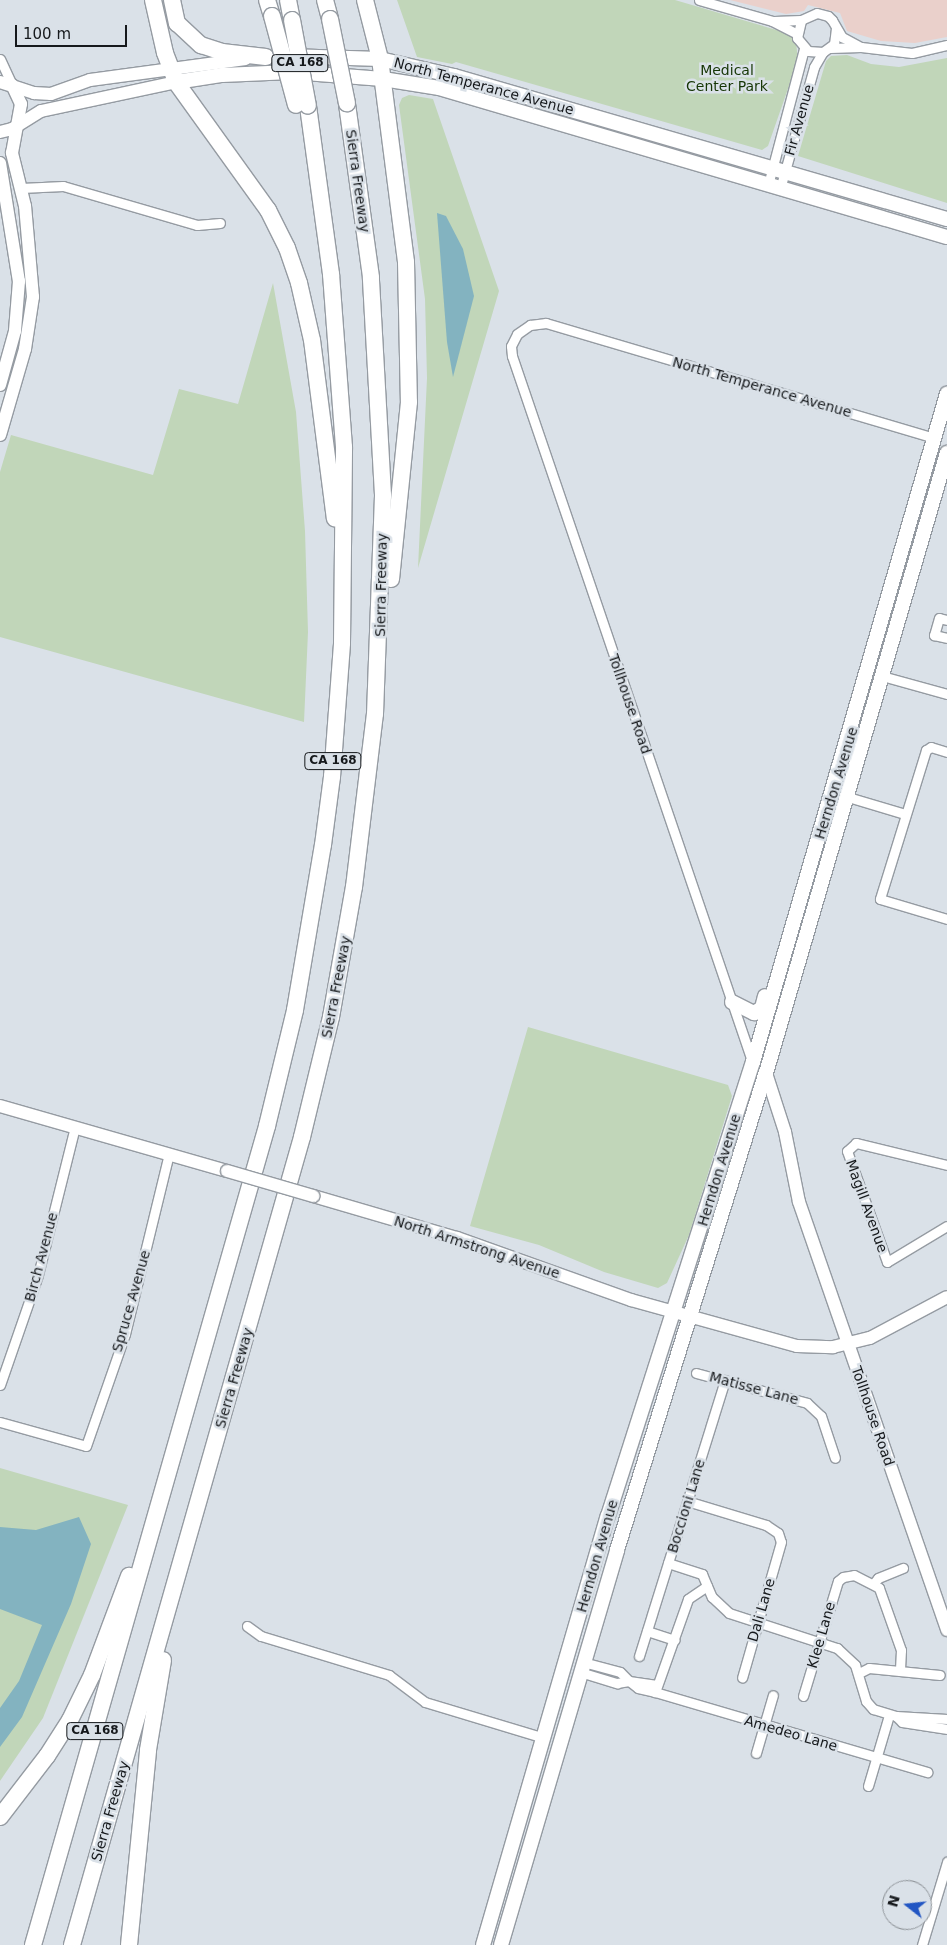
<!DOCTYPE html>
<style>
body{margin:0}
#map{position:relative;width:947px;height:1945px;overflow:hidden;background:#dae1e8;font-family:"DejaVu Sans",sans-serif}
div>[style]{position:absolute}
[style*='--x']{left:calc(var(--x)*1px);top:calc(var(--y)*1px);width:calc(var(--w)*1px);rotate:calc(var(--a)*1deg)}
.medical>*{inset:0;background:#ead0cb}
.green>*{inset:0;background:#c1d6b9}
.water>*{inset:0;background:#83b3c0}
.roads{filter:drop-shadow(1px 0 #959ba2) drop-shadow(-1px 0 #959ba2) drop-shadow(0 1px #959ba2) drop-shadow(0 -1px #959ba2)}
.street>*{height:9px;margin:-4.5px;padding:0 4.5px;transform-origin:4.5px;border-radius:4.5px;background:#fff}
.secondary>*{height:12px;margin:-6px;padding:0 6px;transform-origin:6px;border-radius:6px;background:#fff}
.primary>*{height:14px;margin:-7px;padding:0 7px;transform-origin:7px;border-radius:7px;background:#fff}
.highway>*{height:16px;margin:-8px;padding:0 8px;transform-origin:8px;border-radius:8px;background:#fff}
.bridges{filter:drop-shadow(1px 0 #959ba2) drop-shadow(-1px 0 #959ba2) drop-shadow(0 1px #959ba2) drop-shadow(0 -1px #959ba2)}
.secondary-bridge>*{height:12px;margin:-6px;padding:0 6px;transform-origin:6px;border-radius:6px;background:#fff}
.highway-bridge>*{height:16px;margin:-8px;padding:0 8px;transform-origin:8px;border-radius:8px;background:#fff}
span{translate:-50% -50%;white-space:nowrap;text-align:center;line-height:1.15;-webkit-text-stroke:5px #dae1e8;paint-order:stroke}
.shield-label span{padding:1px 4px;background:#dae1e8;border:1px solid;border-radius:4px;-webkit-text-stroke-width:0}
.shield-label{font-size:12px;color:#16191c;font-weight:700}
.park-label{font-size:14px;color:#163605}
.street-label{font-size:14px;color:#16191c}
.north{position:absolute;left:882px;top:1880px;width:50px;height:50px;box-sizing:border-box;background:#dae1e8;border:1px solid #8c9196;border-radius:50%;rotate:286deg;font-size:14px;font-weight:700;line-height:20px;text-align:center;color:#16191c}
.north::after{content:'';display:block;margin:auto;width:18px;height:22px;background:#2256c3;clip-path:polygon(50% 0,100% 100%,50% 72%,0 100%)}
.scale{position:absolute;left:15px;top:25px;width:112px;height:22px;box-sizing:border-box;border:2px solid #16191c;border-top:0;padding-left:6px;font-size:15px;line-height:18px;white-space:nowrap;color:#16191c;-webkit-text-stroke:4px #dae1e8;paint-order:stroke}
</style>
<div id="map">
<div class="medical">
<div style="clip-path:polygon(730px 0,947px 0,947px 37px,915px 43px,881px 41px,847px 31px,840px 13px,808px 5px,804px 11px,786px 14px)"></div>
</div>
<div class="green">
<div style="clip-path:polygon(397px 0,675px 0,790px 34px,796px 42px,798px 60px,768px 146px,762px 150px,456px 62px,452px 64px,417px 57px)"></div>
<div style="clip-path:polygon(847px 55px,871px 64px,899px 67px,947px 58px,947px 203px,798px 156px,826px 61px,831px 56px)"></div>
<div style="clip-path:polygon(409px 95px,433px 99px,499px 291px,418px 568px,427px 378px,425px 299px,399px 105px,402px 98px)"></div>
<div style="clip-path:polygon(273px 283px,296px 412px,305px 531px,308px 632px,304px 722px,0 637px,0 472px,11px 435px,153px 475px,179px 389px,238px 404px)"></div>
<div style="clip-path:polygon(528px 1027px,728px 1085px,732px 1096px,689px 1235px,667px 1283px,658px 1288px,604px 1272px,539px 1245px,470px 1226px)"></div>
<div style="clip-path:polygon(0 1468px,128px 1505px,43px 1718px,0 1781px)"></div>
</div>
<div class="water">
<div style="clip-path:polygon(437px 213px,446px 216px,463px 249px,474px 296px,453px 377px,447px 342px)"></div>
<div style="clip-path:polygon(79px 1517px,91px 1544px,71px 1604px,22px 1717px,0 1747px,0 1708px,19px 1681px,42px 1625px,0 1609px,0 1527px,36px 1530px)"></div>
</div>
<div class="roads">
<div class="street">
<div style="--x:699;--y:0;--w:76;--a:16"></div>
<div style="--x:772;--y:21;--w:28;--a:27"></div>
<div style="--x:774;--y:21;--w:27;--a:-2"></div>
<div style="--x:836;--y:28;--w:16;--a:97"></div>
<div style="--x:834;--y:44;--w:14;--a:144"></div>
<div style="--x:823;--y:52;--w:15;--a:-176"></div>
<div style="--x:808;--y:51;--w:17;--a:-130"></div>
<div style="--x:797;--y:38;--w:18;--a:-77"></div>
<div style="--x:801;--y:20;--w:17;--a:-24"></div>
<div style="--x:817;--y:13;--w:11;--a:15"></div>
<div style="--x:828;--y:16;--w:6;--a:45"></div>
<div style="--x:832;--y:20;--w:20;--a:60"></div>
<div style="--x:842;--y:37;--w:21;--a:28"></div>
<div style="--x:830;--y:48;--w:31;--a:-2"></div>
<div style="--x:861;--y:47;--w:51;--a:6.7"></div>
<div style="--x:912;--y:53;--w:36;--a:-13"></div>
<div style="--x:0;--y:59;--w:29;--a:65"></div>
<div style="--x:768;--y:185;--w:141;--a:-75.2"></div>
<div style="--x:21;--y:188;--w:42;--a:-2.7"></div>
<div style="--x:63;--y:186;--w:140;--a:16.2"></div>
<div style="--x:197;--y:225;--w:23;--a:-5"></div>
<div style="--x:780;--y:189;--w:127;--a:-74.4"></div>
<div style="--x:814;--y:67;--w:16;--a:-60"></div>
<div style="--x:947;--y:620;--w:8;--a:-166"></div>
<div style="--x:939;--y:618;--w:18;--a:106"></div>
<div style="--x:934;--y:635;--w:13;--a:13"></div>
<div style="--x:882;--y:676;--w:67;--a:15.5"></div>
<div style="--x:947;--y:752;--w:17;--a:-163"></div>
<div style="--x:931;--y:747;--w:6;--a:149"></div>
<div style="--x:926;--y:750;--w:156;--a:107.2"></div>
<div style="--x:880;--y:899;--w:70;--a:16.6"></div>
<div style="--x:848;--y:797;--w:59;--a:16.6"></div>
<div style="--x:752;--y:1061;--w:745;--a:-108.8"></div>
<div style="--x:512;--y:356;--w:10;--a:-96"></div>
<div style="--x:511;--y:346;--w:13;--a:-63"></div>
<div style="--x:517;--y:334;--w:16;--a:-35"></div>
<div style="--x:530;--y:325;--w:16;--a:-7"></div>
<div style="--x:546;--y:323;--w:405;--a:16.5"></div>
<div style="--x:947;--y:1165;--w:94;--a:-166.4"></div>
<div style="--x:856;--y:1143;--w:12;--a:138"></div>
<div style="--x:847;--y:1151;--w:118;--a:70.2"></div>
<div style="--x:887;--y:1262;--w:70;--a:-31"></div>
<div style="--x:696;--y:1373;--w:115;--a:15.1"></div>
<div style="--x:807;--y:1403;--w:19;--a:43"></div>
<div style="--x:821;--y:1416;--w:44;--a:71.6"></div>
<div style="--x:0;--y:1385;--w:116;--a:-70.9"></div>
<div style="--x:38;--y:1275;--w:153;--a:-76"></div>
<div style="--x:0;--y:1422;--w:89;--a:15.6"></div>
<div style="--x:86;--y:1446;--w:119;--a:-70.8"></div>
<div style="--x:125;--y:1334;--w:185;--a:-76.3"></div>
<div style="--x:687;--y:1501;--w:83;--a:16.9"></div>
<div style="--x:766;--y:1525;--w:14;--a:34"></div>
<div style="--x:778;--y:1533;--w:9;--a:72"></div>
<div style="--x:781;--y:1542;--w:141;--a:106"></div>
<div style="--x:668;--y:1563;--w:36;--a:18"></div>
<div style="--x:702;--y:1574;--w:25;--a:67"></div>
<div style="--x:712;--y:1597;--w:23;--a:43"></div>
<div style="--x:729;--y:1613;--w:114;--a:18"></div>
<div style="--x:837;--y:1648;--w:25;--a:43"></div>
<div style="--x:855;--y:1665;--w:38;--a:73"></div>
<div style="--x:866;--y:1701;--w:11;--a:49"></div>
<div style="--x:873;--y:1709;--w:24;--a:17"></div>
<div style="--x:896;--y:1716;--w:51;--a:3.4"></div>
<div style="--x:874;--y:1583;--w:6;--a:-51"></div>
<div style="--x:878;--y:1578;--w:27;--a:-22"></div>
<div style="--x:707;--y:1586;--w:23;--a:146"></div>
<div style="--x:688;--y:1599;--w:99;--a:109.5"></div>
<div style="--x:655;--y:1692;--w:284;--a:16.4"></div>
<div style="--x:247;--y:1626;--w:17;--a:36"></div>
<div style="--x:261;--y:1636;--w:134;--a:16.9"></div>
<div style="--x:389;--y:1675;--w:45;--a:36.9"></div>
<div style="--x:425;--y:1702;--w:124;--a:16.8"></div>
<div style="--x:647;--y:1631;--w:29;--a:18"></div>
<div style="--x:639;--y:1656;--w:289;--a:-72.7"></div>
<div style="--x:583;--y:1662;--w:38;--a:15"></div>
<div style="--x:620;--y:1672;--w:13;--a:45"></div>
<div style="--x:629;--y:1681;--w:28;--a:8"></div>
<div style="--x:580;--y:1672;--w:39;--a:17"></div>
<div style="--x:617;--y:1683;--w:12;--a:-9"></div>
<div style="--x:629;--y:1681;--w:11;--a:38"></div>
<div style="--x:638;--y:1688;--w:17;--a:13"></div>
<div style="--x:859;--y:1673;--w:11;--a:-27"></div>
<div style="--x:869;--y:1668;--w:71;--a:5.6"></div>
<div style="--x:803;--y:1696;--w:120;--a:-73.1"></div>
<div style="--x:838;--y:1581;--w:6;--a:-39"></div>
<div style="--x:843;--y:1577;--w:11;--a:-10"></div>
<div style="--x:854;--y:1575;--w:28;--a:27"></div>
<div style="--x:879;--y:1588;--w:66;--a:70.5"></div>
<div style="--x:901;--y:1650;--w:21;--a:93"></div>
<div style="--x:896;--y:1716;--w:8;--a:45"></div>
<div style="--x:902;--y:1722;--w:46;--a:8.8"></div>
<div style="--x:756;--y:1753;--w:60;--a:-73.7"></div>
<div style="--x:868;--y:1786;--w:74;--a:-73.5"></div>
<div style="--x:922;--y:1945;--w:87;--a:-73.2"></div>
</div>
<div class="secondary">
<div style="--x:0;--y:82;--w:36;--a:18"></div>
<div style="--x:34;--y:93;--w:17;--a:3"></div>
<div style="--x:51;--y:94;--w:41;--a:-19.7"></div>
<div style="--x:90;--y:80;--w:157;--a:-7.7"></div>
<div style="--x:0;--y:132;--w:12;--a:-14"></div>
<div style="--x:12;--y:129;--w:34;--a:-32"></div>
<div style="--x:41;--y:111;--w:138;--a:-12.1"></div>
<div style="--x:0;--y:163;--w:120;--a:80.9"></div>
<div style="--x:19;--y:281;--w:50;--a:94.6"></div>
<div style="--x:15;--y:331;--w:56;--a:105.5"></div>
<div style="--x:0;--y:435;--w:90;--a:-73.8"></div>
<div style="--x:25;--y:349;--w:53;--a:-81.3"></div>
<div style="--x:33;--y:297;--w:91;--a:-95"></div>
<div style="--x:25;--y:206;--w:55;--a:-103.8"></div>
<div style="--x:12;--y:153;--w:50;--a:-79.6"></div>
<div style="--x:21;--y:104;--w:21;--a:-115"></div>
<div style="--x:766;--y:1073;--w:62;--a:72.1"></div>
<div style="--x:785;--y:1132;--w:71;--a:78.7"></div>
<div style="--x:799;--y:1202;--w:453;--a:70.9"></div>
<div style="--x:0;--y:1106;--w:236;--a:16"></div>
<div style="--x:313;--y:1196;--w:150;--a:16.3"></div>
<div style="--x:457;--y:1238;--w:185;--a:19.6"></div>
<div style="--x:631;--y:1300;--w:172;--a:15.5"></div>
<div style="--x:797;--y:1346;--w:36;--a:2"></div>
<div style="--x:833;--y:1347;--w:38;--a:-14"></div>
<div style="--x:870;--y:1338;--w:87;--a:-28"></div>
</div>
<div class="primary">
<div style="--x:288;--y:56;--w:92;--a:1.9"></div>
<div style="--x:380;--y:59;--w:76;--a:12.9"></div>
<div style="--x:454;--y:76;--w:513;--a:16.18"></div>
<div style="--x:176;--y:82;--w:47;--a:-8.7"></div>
<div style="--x:222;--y:75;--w:70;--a:-2.5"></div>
<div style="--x:292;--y:72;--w:91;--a:4.4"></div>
<div style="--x:383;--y:79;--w:57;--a:9.1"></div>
<div style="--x:439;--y:88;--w:529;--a:16.35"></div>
<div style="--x:732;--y:1002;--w:25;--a:27"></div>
<div style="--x:754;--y:1013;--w:9;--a:-32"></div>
<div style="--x:762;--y:1008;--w:12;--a:-76"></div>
<div style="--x:483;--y:1945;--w:447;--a:-73.8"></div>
<div style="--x:608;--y:1516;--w:477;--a:-72.3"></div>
<div style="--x:753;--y:1062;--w:696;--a:-73.81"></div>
<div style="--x:501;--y:1945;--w:412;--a:-73.6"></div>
<div style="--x:617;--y:1550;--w:500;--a:-72.7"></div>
<div style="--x:766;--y:1073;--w:646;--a:-73.73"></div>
</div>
<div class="highway">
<div style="--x:153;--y:0;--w:54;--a:77.2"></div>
<div style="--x:165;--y:53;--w:31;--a:69"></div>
<div style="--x:176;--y:82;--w:158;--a:54.3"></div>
<div style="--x:268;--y:210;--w:42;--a:63.4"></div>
<div style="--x:287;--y:248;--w:37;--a:71"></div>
<div style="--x:299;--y:283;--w:58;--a:77.2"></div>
<div style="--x:312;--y:340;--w:180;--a:82.7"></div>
<div style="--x:172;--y:0;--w:24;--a:78"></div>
<div style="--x:177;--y:23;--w:33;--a:43"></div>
<div style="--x:201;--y:45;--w:22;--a:18"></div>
<div style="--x:222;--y:52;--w:44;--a:6.5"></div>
<div style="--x:267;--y:0;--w:17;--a:73"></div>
<div style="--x:288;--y:0;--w:20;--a:79"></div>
<div style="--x:325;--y:0;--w:20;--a:75"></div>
<div style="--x:365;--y:0;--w:61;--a:75.7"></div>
<div style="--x:380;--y:59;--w:205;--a:82.7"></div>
<div style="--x:406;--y:262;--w:140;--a:88.8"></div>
<div style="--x:409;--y:402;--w:178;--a:95.8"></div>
<div style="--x:0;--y:1817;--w:77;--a:-52.4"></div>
<div style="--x:47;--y:1756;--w:43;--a:-57.4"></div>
<div style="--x:70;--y:1720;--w:50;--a:-63.9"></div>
<div style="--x:92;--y:1675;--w:106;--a:-69.5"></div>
<div style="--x:33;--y:1945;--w:852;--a:-74.05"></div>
<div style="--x:267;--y:1126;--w:119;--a:-76.4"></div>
<div style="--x:295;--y:1010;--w:167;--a:-80.4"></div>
<div style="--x:323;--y:845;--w:69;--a:-82.5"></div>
<div style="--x:332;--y:777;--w:134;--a:-85.7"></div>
<div style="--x:342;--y:643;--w:196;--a:-89.4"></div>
<div style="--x:344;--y:447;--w:173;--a:-94.3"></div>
<div style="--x:331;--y:274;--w:170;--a:-97.8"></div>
<div style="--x:72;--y:1945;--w:840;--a:-74.11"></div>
<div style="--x:302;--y:1137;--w:123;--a:-76.4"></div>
<div style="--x:331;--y:1017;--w:132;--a:-80"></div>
<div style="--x:354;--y:887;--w:174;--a:-83.1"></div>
<div style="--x:375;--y:714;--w:219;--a:-87.9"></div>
<div style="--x:383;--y:495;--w:218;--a:-93.2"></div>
<div style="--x:371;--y:277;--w:176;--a:-97.9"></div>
<div style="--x:129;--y:1945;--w:196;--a:-84.4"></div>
<div style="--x:148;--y:1750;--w:91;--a:-80.5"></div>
</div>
</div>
<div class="bridges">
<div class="secondary-bridge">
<div style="--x:227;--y:1171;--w:90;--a:16.2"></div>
</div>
<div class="highway-bridge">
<div style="--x:272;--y:16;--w:92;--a:74.9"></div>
<div style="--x:330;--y:19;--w:86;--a:78.6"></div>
<div style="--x:292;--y:20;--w:87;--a:79.5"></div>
</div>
</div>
<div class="shield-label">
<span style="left:300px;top:63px">CA 168</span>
<span style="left:333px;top:761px">CA 168</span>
<span style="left:95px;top:1731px">CA 168</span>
</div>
<div class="park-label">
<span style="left:727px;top:78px">Medical<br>Center Park</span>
</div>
<div class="street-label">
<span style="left:484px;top:86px;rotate:15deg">North Temperance Avenue</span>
<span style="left:799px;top:120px;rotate:-74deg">Fir Avenue</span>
<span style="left:358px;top:181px;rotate:82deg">Sierra Freeway</span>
<span style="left:762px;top:387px;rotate:16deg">North Temperance Avenue</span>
<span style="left:381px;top:585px;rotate:-89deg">Sierra Freeway</span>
<span style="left:630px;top:704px;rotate:71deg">Tollhouse Road</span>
<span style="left:836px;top:783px;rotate:-73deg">Herndon Avenue</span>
<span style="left:336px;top:987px;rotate:-79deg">Sierra Freeway</span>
<span style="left:719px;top:1170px;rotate:-73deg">Herndon Avenue</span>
<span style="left:867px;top:1206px;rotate:70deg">Magill Avenue</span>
<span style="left:477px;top:1247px;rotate:18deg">North Armstrong Avenue</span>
<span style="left:41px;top:1257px;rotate:-75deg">Birch Avenue</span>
<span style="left:131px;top:1301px;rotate:-74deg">Spruce Avenue</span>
<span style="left:234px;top:1378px;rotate:-74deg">Sierra Freeway</span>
<span style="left:754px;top:1388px;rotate:15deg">Matisse Lane</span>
<span style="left:873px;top:1416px;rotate:71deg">Tollhouse Road</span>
<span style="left:686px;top:1506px;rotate:-73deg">Boccioni Lane</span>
<span style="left:597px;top:1556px;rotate:-74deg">Herndon Avenue</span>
<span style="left:761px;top:1610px;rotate:-74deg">Dali Lane</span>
<span style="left:821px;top:1635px;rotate:-74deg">Klee Lane</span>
<span style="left:791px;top:1733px;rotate:16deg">Amedeo Lane</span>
<span style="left:110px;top:1811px;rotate:-74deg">Sierra Freeway</span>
</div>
<div class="north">N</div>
<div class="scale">100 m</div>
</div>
